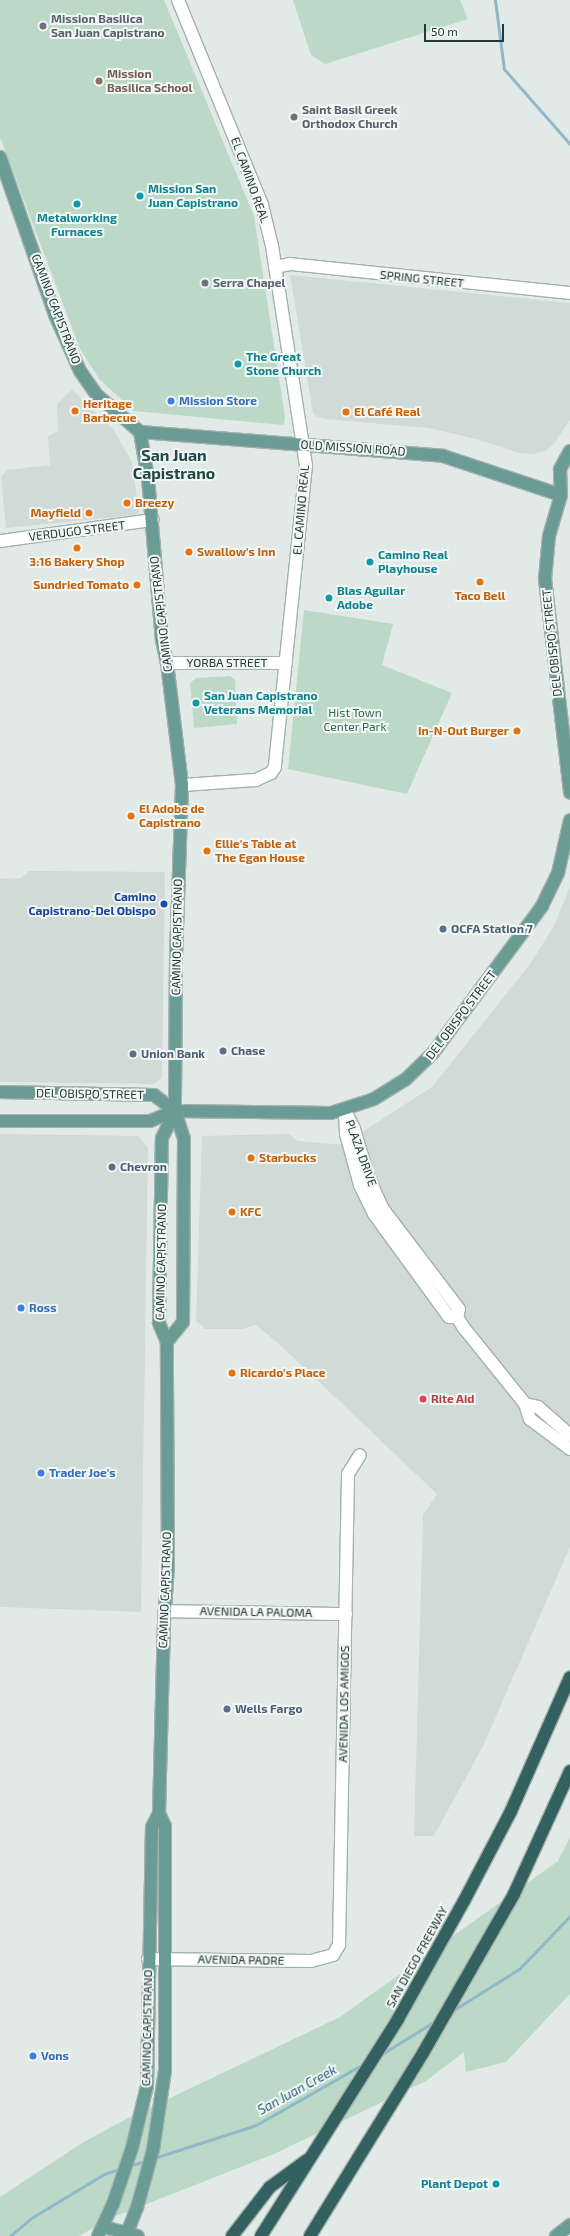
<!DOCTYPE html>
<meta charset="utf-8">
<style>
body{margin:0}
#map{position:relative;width:570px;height:2236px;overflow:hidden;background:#e1eae7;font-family:"Exo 2",sans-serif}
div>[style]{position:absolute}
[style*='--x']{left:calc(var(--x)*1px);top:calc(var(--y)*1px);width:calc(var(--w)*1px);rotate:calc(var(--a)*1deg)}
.built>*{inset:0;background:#d0dad6}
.green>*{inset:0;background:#bcd9c8}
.stream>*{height:3px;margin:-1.5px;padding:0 1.5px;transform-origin:1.5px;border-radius:1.5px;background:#8fb8c9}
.roads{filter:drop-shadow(1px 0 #a5b1ae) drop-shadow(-1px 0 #a5b1ae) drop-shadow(0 1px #a5b1ae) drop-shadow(0 -1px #a5b1ae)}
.minor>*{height:12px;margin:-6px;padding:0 6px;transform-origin:6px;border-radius:6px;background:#fff}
.major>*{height:12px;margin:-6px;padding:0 6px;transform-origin:6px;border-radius:6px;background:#6b9b95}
.highway>*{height:12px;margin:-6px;padding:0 6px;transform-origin:6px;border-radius:6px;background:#33615f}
.dots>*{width:11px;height:11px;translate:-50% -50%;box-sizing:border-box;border:2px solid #f1f7f5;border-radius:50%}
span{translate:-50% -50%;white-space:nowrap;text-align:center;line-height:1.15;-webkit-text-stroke:4px #f1f7f5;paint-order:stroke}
.worship-label{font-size:12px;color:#5b616d;font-weight:700}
.left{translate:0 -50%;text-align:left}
.education-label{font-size:12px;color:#785e54;font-weight:700}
.street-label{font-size:12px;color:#243936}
.culture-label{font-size:12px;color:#0d838f;font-weight:700}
.right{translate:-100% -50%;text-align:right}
.shop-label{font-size:12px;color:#366cbe;font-weight:700}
.food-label{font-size:12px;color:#c56008;font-weight:700}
.park-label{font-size:12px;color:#326b50}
.transit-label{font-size:12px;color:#164399;font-weight:700}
.service-label{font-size:12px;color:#4e5e75;font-weight:700}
.health-label{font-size:12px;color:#be3a42;font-weight:700}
.water-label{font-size:13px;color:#25576e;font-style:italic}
.district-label{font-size:16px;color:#224845;font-weight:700}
.scale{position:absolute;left:424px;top:24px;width:80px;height:18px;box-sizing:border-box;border:2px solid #243936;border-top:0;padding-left:5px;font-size:12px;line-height:14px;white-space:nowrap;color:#243936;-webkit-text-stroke:3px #f1f7f5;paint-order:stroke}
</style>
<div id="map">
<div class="built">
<div style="clip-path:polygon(290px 275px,570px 303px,570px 420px,553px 445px,545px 451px,533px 454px,519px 453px,476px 439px,429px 428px,325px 419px,316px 416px,313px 413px)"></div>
<div style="clip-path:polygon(72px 390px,113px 429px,132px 462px,139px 512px,135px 515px,6px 528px,1px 477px,7px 470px,50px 465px,48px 436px,58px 431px,57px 404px)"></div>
<div style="clip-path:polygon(29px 871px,165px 872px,162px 1078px,154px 1084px,0 1082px,0 879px,21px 878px)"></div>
<div style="clip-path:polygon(570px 887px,570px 1547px,483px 1746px,434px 1836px,414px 1836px,423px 1515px,437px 1494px,278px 1343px,256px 1325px,242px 1329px,205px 1329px,196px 1321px,202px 1136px,289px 1134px,298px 1141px,342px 1145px,432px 1087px,530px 964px,554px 926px)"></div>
<div style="clip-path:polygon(0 1134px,138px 1136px,148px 1148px,141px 1612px,0 1607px)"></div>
</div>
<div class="green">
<div style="clip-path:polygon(0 0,164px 0,254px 216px,285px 417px,284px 425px,134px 411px,100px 380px,80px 349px,0 137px)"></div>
<div style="clip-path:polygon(293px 0,460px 0,468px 19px,325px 64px,311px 55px)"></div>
<div style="clip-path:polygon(304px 610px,393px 624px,382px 665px,452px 693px,407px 794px,288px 769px)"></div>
<div style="clip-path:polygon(230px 676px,235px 680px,237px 724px,194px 728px,190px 683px,196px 678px)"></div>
<div style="clip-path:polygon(570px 1837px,570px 1994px,506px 2062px,466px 2072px,464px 2052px,426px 2081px,274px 2154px,111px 2218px,79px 2236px,0 2236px,0 2197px,82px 2143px,128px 2118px,340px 2017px,558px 1861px)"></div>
</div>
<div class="stream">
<div style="--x:495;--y:0;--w:70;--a:82.6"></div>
<div style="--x:504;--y:69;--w:100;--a:48.7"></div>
<div style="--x:452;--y:2011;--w:79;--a:-32.1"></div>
<div style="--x:519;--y:1969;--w:74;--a:-46.1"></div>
<div style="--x:380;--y:2055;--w:67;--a:-31.6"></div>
<div style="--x:154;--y:2158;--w:107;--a:-17.9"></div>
<div style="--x:256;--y:2125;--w:125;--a:-29.6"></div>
<div style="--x:129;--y:2166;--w:19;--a:-18"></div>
<div style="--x:10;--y:2236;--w:30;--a:-40"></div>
<div style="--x:33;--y:2217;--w:83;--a:-31.2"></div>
<div style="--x:104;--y:2174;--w:19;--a:-18"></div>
</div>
<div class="roads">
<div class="minor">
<div style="--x:178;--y:0;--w:222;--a:67.7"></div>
<div style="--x:262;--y:205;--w:42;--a:76.3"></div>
<div style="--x:272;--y:246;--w:222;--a:81.2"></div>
<div style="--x:306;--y:465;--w:304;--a:95.9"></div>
<div style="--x:275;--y:767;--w:7;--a:124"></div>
<div style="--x:271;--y:773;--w:17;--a:155"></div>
<div style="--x:256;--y:780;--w:74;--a:176.1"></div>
<div style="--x:275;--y:267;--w:15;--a:-11"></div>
<div style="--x:290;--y:264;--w:281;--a:5.9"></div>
<div style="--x:1;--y:541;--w:153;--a:-7.9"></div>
<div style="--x:167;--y:663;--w:119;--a:0"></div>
<div style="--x:345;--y:1111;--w:20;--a:63"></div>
<div style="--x:354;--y:1129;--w:49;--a:73.4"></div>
<div style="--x:368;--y:1176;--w:35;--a:66"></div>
<div style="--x:382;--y:1208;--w:127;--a:52.7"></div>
<div style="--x:459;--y:1309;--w:8;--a:104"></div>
<div style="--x:457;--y:1317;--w:13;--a:58"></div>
<div style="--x:464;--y:1328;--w:97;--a:51.2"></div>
<div style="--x:525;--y:1404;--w:16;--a:72"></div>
<div style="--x:530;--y:1419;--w:50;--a:36.9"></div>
<div style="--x:345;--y:1114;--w:20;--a:87"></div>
<div style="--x:346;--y:1134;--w:53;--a:74.6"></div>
<div style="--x:360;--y:1185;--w:32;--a:64"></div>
<div style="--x:374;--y:1214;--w:127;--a:53.9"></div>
<div style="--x:449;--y:1317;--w:8;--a:0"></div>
<div style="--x:525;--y:1404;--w:13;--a:13"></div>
<div style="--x:538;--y:1407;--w:43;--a:41.2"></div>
<div style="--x:166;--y:1611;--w:180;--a:1"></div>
<div style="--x:148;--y:1959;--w:163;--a:0.7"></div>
<div style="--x:311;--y:1961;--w:23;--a:-15"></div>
<div style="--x:333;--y:1955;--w:12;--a:-59"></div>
<div style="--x:339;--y:1945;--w:471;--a:-88.9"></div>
<div style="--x:348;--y:1474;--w:22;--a:-58"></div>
</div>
<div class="major">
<div style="--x:0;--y:157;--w:167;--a:70.8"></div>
<div style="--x:55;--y:315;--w:61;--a:65.9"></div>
<div style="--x:80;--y:371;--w:29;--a:55"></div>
<div style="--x:97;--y:395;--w:57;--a:40.7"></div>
<div style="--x:140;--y:432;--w:47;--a:80.1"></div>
<div style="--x:148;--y:478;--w:163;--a:85.1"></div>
<div style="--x:162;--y:640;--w:24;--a:78"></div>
<div style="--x:167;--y:663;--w:123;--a:83"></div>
<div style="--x:182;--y:785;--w:173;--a:92"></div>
<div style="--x:176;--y:958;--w:153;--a:90.4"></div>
<div style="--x:175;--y:1111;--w:28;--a:72"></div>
<div style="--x:184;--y:1138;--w:184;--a:90.3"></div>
<div style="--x:183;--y:1322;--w:26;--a:129"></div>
<div style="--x:140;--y:432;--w:304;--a:4.5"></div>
<div style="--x:443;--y:456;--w:124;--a:18.3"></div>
<div style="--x:570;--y:451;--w:21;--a:119"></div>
<div style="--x:560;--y:469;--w:26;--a:88"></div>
<div style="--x:561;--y:495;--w:43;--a:106.3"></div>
<div style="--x:549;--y:536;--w:43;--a:95.3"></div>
<div style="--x:545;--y:579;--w:215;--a:83.3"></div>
<div style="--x:0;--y:1092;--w:154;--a:1.1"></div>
<div style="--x:154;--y:1095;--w:26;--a:37"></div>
<div style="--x:0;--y:1121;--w:150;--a:0"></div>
<div style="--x:150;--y:1121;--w:27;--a:-22"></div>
<div style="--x:175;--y:1111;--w:156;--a:0.7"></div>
<div style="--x:331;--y:1113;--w:45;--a:-18"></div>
<div style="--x:374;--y:1099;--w:36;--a:-32"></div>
<div style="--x:405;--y:1080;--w:39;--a:-44"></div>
<div style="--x:433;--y:1053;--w:183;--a:-53.4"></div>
<div style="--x:542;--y:906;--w:37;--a:-64"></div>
<div style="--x:558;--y:873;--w:54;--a:-77.2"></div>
<div style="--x:104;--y:2227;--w:35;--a:15"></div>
<div style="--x:98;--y:2236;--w:35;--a:-65"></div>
<div style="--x:113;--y:2204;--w:59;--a:-71.3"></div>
<div style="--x:132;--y:2148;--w:64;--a:-76.4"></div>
<div style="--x:147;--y:2086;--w:259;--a:-88.9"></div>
<div style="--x:152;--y:1827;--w:16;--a:-63"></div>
<div style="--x:126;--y:2236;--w:30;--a:-69"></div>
<div style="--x:137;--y:2208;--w:60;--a:-74.6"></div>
<div style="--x:153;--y:2150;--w:80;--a:-81.4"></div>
<div style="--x:165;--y:2071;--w:245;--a:-90"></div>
<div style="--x:165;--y:1826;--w:14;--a:-115"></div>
<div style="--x:159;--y:1813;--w:191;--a:-88.5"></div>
<div style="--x:164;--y:1622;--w:56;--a:-85.9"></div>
<div style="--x:168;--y:1566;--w:224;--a:-90.3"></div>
<div style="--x:167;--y:1342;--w:21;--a:-113"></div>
<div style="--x:159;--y:1323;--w:185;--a:-89.1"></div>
<div style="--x:162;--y:1138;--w:30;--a:-64"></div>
<div style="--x:556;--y:2236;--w:18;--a:-38"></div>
</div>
<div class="highway">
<div style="--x:232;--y:2236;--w:62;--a:-52.2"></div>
<div style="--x:270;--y:2187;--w:46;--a:-36.1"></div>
<div style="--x:261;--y:2236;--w:257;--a:-57.7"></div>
<div style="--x:398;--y:2019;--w:135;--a:-60.8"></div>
<div style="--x:464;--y:1901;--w:102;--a:-62.4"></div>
<div style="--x:511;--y:1811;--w:146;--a:-66.2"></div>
<div style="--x:310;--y:2236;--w:215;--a:-58.3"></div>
<div style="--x:423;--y:2053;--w:183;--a:-60.2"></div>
<div style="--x:514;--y:1894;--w:135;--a:-65.5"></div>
</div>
</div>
<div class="dots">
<div style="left:43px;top:26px;background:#6b7280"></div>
<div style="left:99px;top:81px;background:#8d6e63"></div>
<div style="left:294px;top:117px;background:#6b7280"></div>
<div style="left:140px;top:196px;background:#0f9aa8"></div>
<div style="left:77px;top:204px;background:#0f9aa8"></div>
<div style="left:205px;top:283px;background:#6b7280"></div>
<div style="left:238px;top:364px;background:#0f9aa8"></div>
<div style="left:171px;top:401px;background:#3f7fe0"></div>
<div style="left:75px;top:411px;background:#e8710a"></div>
<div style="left:346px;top:412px;background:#e8710a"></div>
<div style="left:127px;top:503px;background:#e8710a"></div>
<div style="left:89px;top:513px;background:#e8710a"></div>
<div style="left:77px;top:548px;background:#e8710a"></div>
<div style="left:189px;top:552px;background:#e8710a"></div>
<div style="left:370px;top:562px;background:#0f9aa8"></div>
<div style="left:480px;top:582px;background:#e8710a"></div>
<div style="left:137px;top:585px;background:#e8710a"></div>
<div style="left:329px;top:598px;background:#0f9aa8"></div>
<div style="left:196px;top:703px;background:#0f9aa8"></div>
<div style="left:517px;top:731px;background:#e8710a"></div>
<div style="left:131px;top:816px;background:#e8710a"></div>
<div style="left:207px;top:851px;background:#e8710a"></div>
<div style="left:164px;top:904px;background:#1a4fb4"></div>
<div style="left:443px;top:929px;background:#5c6f8a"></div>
<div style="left:223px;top:1051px;background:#5c6f8a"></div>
<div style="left:133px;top:1054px;background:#5c6f8a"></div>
<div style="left:251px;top:1158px;background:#e8710a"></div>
<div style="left:112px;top:1167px;background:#5c6f8a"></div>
<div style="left:232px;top:1212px;background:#e8710a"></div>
<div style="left:21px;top:1308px;background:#3f7fe0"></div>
<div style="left:232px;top:1373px;background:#e8710a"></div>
<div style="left:423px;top:1399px;background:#e0444e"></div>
<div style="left:41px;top:1473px;background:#3f7fe0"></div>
<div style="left:227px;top:1709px;background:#5c6f8a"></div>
<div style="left:33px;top:2056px;background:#3f7fe0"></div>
<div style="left:496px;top:2184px;background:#0f9aa8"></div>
</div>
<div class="worship-label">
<span class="left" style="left:51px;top:26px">Mission Basilica<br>San Juan Capistrano</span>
<span class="left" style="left:302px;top:117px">Saint Basil Greek<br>Orthodox Church</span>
<span class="left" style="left:213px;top:283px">Serra Chapel</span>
</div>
<div class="education-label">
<span class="left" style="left:107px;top:81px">Mission<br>Basilica School</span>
</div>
<div class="street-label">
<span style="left:250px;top:180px;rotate:70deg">EL CAMINO REAL</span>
<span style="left:422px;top:279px;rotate:6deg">SPRING STREET</span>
<span style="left:56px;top:309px;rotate:69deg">CAMINO CAPISTRANO</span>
<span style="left:353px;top:448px;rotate:4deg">OLD MISSION ROAD</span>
<span style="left:301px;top:510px;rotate:-85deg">EL CAMINO REAL</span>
<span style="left:77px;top:531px;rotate:-7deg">VERDUGO STREET</span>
<span style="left:161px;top:614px;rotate:-97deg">CAMINO CAPISTRANO</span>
<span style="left:552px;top:643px;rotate:-96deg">DEL OBISPO STREET</span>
<span style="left:227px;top:663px">YORBA STREET</span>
<span style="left:177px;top:937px;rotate:-89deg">CAMINO CAPISTRANO</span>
<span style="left:461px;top:1015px;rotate:-53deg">DEL OBISPO STREET</span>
<span style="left:90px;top:1094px;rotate:1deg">DEL OBISPO STREET</span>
<span style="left:361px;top:1153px;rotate:70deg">PLAZA DRIVE</span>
<span style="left:161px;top:1262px;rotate:-89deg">CAMINO CAPISTRANO</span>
<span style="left:165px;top:1590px;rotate:-88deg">CAMINO CAPISTRANO</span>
<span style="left:256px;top:1612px;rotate:1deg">AVENIDA LA PALOMA</span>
<span style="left:344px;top:1704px;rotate:-89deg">AVENIDA LOS AMIGOS</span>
<span style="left:417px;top:1957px;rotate:-61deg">SAN DIEGO FREEWAY</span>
<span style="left:241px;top:1960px;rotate:1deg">AVENIDA PADRE</span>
<span style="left:147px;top:2028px;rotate:-89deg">CAMINO CAPISTRANO</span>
</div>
<div class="culture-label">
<span class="left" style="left:148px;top:196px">Mission San<br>Juan Capistrano</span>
<span style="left:77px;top:225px">Metalworking<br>Furnaces</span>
<span class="left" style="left:246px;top:364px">The Great<br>Stone Church</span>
<span class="left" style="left:378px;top:562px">Camino Real<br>Playhouse</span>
<span class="left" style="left:337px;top:598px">Blas Aguilar<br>Adobe</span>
<span class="left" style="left:204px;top:703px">San Juan Capistrano<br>Veterans Memorial</span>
<span class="right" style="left:488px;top:2184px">Plant Depot</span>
</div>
<div class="shop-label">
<span class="left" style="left:179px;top:401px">Mission Store</span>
<span class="left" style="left:29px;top:1308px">Ross</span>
<span class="left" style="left:49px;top:1473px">Trader Joe's</span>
<span class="left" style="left:41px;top:2056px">Vons</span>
</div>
<div class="food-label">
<span class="left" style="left:83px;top:411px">Heritage<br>Barbecue</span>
<span class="left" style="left:354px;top:412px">El Café Real</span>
<span class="left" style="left:135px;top:503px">Breezy</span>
<span class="right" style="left:81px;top:513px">Mayfield</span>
<span class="left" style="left:197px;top:552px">Swallow's Inn</span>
<span style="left:77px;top:562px">3:16 Bakery Shop</span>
<span class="right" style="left:129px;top:585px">Sundried Tomato</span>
<span style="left:480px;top:596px">Taco Bell</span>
<span class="right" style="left:509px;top:731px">In-N-Out Burger</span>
<span class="left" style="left:139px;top:816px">El Adobe de<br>Capistrano</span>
<span class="left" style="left:215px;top:851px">Ellie's Table at<br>The Egan House</span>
<span class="left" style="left:259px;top:1158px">Starbucks</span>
<span class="left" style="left:240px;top:1212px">KFC</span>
<span class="left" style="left:240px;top:1373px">Ricardo's Place</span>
</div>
<div class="park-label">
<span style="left:355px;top:720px">Hist Town<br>Center Park</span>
</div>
<div class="transit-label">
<span class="right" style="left:156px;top:904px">Camino<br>Capistrano-Del Obispo</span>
</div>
<div class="service-label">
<span class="left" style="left:451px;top:929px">OCFA Station 7</span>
<span class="left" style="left:231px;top:1051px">Chase</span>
<span class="left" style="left:141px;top:1054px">Union Bank</span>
<span class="left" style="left:120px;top:1167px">Chevron</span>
<span class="left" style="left:235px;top:1709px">Wells Fargo</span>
</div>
<div class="health-label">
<span class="left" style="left:431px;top:1399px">Rite Aid</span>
</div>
<div class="water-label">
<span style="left:297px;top:2090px;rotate:-29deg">San Juan Creek</span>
</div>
<div class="district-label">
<span style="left:174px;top:464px">San Juan<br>Capistrano</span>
</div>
<div class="scale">50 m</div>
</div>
